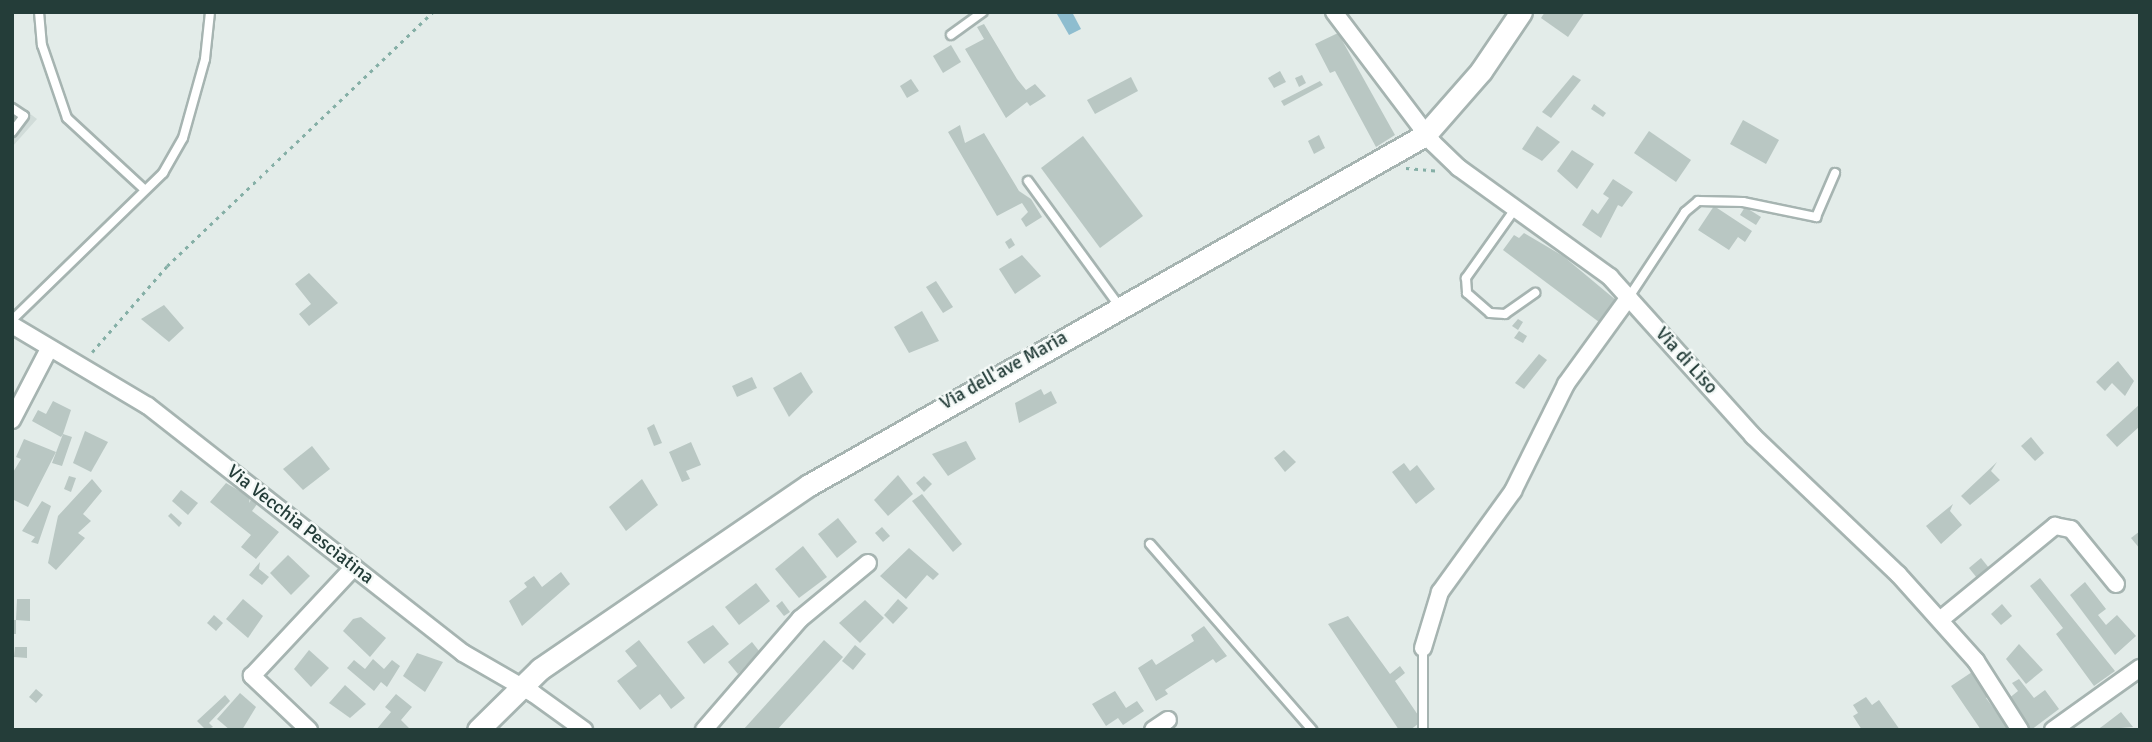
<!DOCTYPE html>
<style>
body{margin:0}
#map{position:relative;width:2152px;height:742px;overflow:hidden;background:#e3ece9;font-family:Signika,sans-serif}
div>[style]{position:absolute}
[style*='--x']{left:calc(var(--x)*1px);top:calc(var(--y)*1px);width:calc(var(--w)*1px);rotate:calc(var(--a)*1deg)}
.built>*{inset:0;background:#d1dcd9}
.water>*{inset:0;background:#8ebdcf}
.building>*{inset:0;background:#b9c7c3}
.path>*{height:2.5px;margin-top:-1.25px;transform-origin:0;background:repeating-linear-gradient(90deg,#85afa6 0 3.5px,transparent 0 8.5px)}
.roads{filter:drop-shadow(2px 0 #a6b4b1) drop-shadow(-2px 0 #a6b4b1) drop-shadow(0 2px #a6b4b1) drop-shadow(0 -2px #a6b4b1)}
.lane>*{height:8px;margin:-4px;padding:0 4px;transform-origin:4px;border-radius:4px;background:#fff}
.street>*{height:16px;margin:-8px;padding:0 8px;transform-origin:8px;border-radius:8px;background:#fff}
.secondary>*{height:21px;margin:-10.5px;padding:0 10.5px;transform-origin:10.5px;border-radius:10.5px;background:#fff}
span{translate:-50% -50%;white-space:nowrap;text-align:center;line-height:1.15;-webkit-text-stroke:5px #f4f9f7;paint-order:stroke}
.street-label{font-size:19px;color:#243d39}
.frame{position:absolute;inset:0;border:14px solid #243d39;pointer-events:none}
</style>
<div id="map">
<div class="built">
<div style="clip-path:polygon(12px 100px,37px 119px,12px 147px)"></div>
</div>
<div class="water">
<div style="clip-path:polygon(1072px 12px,1081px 29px,1069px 35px,1057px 14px)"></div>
</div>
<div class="building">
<div style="clip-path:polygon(1545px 12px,1585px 12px,1568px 37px,1541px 18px)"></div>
<div style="clip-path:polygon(984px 24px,1017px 79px,1026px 90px,1035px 84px,1046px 96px,1030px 106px,1027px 102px,1006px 118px,965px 49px,984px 39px,977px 27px)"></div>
<div style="clip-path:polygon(1338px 33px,1395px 135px,1376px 147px,1335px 71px,1330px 73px,1315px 44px)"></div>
<div style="clip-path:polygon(951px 45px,961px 62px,943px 73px,933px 56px)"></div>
<div style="clip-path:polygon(1280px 71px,1286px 82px,1274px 88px,1268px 78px)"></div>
<div style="clip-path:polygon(1302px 75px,1306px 83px,1299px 87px,1295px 78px)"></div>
<div style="clip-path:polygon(1573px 75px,1581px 80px,1551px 118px,1542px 112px)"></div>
<div style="clip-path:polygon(1131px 77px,1138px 91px,1095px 114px,1087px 100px)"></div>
<div style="clip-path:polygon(911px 79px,919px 91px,907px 98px,900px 86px)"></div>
<div style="clip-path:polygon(1320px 81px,1323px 85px,1284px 106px,1281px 101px)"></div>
<div style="clip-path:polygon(1594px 104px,1606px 113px,1603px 117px,1591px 109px)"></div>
<div style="clip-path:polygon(1743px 120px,1779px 140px,1766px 164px,1730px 144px)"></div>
<div style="clip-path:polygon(960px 125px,965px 143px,984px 133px,1019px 191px,1031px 199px,1042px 217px,1026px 227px,1021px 219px,1028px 212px,1022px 203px,997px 216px,948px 132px)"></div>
<div style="clip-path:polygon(1537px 126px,1560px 142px,1542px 161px,1522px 149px)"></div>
<div style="clip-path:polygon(1649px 131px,1691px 160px,1676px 182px,1634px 153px)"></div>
<div style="clip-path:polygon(1319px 135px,1325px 148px,1314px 154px,1308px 141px)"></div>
<div style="clip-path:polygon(1083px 136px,1143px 216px,1100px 248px,1041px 168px)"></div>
<div style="clip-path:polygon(1572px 150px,1594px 164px,1577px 189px,1557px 171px)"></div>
<div style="clip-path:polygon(1613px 179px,1633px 192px,1622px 207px,1618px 205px,1601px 238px,1582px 225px,1592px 209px,1598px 214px,1609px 198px,1603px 194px)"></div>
<div style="clip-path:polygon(1714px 206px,1752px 231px,1745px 242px,1738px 237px,1729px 250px,1698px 230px)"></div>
<div style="clip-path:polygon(1745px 207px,1761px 217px,1756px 225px,1740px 215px)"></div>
<div style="clip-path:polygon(1524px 233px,1563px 256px,1617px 301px,1603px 325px,1503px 250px,1514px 235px,1519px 238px)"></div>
<div style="clip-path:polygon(1011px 238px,1015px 245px,1009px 249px,1005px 242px)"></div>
<div style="clip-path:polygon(1022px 255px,1041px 276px,1015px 294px,999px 269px)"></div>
<div style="clip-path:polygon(309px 273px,338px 303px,309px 326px,299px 314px,311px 304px,295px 284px)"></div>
<div style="clip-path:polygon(936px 281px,953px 307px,943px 313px,926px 287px)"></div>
<div style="clip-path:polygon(164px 305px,184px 328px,169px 342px,141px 319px)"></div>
<div style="clip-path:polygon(922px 311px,939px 341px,909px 353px,894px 327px)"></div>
<div style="clip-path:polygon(1518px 319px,1523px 322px,1518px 330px,1512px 326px)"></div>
<div style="clip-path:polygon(1519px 331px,1527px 336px,1523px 343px,1514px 338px)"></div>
<div style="clip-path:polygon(1539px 354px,1547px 360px,1524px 389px,1515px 383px)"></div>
<div style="clip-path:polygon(2118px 361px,2134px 381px,2125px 396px,2112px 383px,2105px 391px,2096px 382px)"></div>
<div style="clip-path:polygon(801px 372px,813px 392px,789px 417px,773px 388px)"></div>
<div style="clip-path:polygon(752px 377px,757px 388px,737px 397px,732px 386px)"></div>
<div style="clip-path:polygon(1041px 389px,1044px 395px,1051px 391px,1057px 403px,1019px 423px,1015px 403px)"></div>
<div style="clip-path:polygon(53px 401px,71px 410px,63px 434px,72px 437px,62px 466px,52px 463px,63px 434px,61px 437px,32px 421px,38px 410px,46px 414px)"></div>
<div style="clip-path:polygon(2140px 404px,2140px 426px,2117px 447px,2106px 435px)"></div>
<div style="clip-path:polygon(654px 424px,662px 443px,654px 446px,647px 428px)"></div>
<div style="clip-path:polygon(85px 431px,108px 442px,91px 472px,73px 463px)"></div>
<div style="clip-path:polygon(2031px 437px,2044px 453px,2035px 461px,2021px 446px)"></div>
<div style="clip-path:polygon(24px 439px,56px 452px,28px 507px,12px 499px,12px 474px,21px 459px,16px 457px)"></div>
<div style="clip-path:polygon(966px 441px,976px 459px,948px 476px,932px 454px)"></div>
<div style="clip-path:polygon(691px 442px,701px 465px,686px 471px,690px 479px,682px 482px,669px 452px)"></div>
<div style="clip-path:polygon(312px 446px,330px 469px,303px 490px,283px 469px)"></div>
<div style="clip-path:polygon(1284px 450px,1296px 462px,1285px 472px,1274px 458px)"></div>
<div style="clip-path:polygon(1997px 462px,1991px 471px,2000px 480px,1970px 505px,1961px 496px)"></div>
<div style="clip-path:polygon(1404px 463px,1410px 471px,1417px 465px,1435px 489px,1416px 504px,1392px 472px)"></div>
<div style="clip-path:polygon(898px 475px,913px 494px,888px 516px,874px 500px)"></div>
<div style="clip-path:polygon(69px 476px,76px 478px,71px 492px,64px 489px)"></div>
<div style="clip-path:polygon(924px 476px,932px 484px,924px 492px,916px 483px)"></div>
<div style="clip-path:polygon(92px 479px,102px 491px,83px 514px,91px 521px,78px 533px,85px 538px,56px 570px,48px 563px,58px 516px)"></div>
<div style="clip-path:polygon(642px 479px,658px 505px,626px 531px,609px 507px)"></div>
<div style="clip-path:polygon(226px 483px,250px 497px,249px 503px,252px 498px,258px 503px,252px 511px,279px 532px,256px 559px,241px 547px,251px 535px,210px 502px)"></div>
<div style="clip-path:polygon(181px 490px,198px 503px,188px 515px,172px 501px)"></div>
<div style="clip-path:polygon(922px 494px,962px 544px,953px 552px,912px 501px)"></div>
<div style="clip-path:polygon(42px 501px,51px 506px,38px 544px,31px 542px,35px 537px,22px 531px)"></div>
<div style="clip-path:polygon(1953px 504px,1950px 511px,1962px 525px,1941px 544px,1926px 526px)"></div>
<div style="clip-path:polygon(171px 513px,182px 523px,179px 527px,168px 516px)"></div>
<div style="clip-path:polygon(838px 518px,857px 542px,837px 558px,818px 534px)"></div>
<div style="clip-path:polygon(882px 527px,890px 536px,883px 542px,875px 533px)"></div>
<div style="clip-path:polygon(2140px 531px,2140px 549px,2131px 538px)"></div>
<div style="clip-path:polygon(803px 546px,827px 577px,799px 598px,775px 569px)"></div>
<div style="clip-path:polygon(909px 548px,939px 574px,933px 580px,927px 575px,906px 599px,880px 576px)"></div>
<div style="clip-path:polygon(288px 555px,310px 576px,291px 595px,270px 573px)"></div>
<div style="clip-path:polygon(1981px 558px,1989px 568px,1977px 578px,1969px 568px)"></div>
<div style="clip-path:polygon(260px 562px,259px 569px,269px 577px,262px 585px,249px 575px)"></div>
<div style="clip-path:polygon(561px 572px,570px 584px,522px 626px,509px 601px,527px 587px,524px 583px,534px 576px,542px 587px)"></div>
<div style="clip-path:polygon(2040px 578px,2115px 671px,2094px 686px,2056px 634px,2063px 628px,2030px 586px)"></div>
<div style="clip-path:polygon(2085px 582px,2106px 609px,2098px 615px,2106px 625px,2117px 615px,2136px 636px,2115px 655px,2070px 595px)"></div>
<div style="clip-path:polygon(756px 583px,770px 601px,739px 625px,725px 607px)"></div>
<div style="clip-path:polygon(17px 599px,30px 599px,30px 621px,16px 620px)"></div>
<div style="clip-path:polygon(243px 599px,263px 616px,248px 638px,226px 619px)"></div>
<div style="clip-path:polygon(898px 599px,908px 608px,893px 624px,884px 615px)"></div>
<div style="clip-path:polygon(865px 600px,884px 618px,860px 643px,839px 623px)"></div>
<div style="clip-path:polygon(782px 601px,790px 612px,784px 616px,776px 606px)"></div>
<div style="clip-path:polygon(2002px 604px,2012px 616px,2001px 625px,1991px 614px)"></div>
<div style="clip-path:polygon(214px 615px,223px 623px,216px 631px,207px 623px)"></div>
<div style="clip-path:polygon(1348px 616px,1390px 674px,1400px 666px,1405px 673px,1395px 681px,1422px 721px,1410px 730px,1399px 730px,1328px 624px)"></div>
<div style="clip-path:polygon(361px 617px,386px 638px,370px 657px,343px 631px,353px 619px)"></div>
<div style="clip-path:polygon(12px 620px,16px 620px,16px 634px,12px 634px)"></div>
<div style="clip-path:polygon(713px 625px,729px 644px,704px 664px,687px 642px)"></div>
<div style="clip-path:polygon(1204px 626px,1227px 656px,1216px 663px,1213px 659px,1165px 690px,1168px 694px,1156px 701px,1138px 668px,1152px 659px,1156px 665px,1194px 641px,1191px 635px)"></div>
<div style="clip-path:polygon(639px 640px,685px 698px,671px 709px,660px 694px,640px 710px,617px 681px,637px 666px,625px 651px)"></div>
<div style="clip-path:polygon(824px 640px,843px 657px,777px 730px,743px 730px)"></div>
<div style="clip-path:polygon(752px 642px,759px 651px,738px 674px,728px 662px)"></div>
<div style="clip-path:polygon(2019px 644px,2043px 670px,2026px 684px,2006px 659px)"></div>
<div style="clip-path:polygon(855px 645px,866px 654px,853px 670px,842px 661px)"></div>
<div style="clip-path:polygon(15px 647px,27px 647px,27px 658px,14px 657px)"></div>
<div style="clip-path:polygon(309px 650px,329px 668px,311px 687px,294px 669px)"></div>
<div style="clip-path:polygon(417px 653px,443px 662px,425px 692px,403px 676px)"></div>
<div style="clip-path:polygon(373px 659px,384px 669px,392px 660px,400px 666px,387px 687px,381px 682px,374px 691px,347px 668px,354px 660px,365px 669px)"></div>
<div style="clip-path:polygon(1972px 672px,1990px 695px,1986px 698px,2010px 730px,1981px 730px,1951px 686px)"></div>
<div style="clip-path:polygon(2019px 679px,2034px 698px,2045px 690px,2059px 709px,2031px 730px,2008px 699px,2018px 691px,2012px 683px)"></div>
<div style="clip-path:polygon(345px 685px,366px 704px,350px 718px,329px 703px)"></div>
<div style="clip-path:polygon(36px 689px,43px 695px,36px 703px,29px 697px)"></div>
<div style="clip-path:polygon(1115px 691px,1126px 708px,1137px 701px,1144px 711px,1123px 725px,1118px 718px,1106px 726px,1092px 704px)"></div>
<div style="clip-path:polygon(240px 693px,256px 707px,242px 730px,230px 730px,217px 719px)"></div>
<div style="clip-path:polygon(396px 694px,412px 707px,401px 720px,411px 730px,376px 730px,391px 712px,385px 707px)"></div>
<div style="clip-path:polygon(225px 695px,230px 701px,209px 723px,213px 727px,206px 730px,197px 721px)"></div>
<div style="clip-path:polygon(1866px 697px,1872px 705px,1879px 700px,1900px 730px,1862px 730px,1853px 716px,1858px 713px,1853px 705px)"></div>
<div style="clip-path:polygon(2121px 712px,2133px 727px,2097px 730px,2104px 725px)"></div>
</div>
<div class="path">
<div style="--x:1406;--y:168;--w:32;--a:5"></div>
<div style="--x:92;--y:352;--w:114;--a:-48.9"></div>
<div style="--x:167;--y:266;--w:368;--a:-43.7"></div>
</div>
<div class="roads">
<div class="lane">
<div style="--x:39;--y:12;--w:33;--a:85"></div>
<div style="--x:42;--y:45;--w:77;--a:71.1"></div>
<div style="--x:67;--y:118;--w:106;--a:42.7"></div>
<div style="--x:951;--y:35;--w:39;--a:-36"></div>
<div style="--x:12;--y:108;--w:14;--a:34"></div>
<div style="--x:24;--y:116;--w:20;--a:127"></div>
<div style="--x:1028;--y:181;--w:155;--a:53.9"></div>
<div style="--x:1515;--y:209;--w:85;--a:125.4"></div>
<div style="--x:1466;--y:278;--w:15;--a:86"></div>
<div style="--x:1467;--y:293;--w:30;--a:41"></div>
<div style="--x:1490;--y:313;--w:15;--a:4"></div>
<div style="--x:1505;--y:314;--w:37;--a:-35"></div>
<div style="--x:1629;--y:297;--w:102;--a:-56.6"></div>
<div style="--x:1685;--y:212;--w:17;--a:-40"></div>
<div style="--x:1698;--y:201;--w:45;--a:1.3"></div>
<div style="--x:1743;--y:202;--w:75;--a:11.6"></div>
<div style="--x:1816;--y:217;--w:48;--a:-66.6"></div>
<div style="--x:12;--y:320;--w:211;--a:-44.2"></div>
<div style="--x:163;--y:173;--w:40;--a:-60.3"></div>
<div style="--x:183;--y:138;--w:82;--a:-74.4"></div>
<div style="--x:205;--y:59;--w:47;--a:-83.9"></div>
<div style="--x:1150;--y:544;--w:247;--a:48.9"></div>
<div style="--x:1423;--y:648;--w:82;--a:90"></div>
</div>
<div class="street">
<div style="--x:1334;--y:12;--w:164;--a:52.9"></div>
<div style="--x:1433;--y:143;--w:36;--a:44"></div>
<div style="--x:1459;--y:168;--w:186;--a:35.8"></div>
<div style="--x:1610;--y:277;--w:214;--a:48"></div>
<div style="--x:1753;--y:436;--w:200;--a:43.6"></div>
<div style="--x:1898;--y:574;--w:117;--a:48.1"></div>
<div style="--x:1976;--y:661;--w:82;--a:57.5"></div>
<div style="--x:12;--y:325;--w:158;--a:30.8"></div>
<div style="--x:148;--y:406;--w:400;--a:38.1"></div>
<div style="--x:463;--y:653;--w:82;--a:30"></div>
<div style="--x:534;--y:694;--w:62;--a:35.8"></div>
<div style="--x:12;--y:420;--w:80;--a:-62.5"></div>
<div style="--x:1940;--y:620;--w:149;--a:-39.3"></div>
<div style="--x:2055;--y:526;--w:16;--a:11"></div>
<div style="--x:2071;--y:529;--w:71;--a:50.7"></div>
<div style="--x:1423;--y:648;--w:59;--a:-73.1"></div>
<div style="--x:1440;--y:592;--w:125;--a:-54.1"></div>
<div style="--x:1513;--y:491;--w:119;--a:-63.6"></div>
<div style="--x:1566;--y:384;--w:107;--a:-54.1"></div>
<div style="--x:309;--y:730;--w:79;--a:-136.5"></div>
<div style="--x:252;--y:676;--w:149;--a:-46.9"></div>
<div style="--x:704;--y:730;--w:147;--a:-49.1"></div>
<div style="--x:800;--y:619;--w:88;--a:-39.5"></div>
<div style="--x:1153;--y:730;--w:18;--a:-34"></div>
<div style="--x:2053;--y:730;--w:107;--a:-35.5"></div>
</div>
<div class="secondary">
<div style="--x:478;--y:730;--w:87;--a:-44.5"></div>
<div style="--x:540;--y:669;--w:326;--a:-34.4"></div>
<div style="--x:809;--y:485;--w:708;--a:-29.6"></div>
<div style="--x:1425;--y:135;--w:85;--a:-48.8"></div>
<div style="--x:1481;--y:71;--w:71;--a:-55.9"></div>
</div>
</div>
<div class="street-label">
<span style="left:1686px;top:361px;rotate:48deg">Via di Liso</span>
<span style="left:1004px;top:371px;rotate:-29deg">Via dell'ave Maria</span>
<span style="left:300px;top:525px;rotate:38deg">Via Vecchia Pesciatina</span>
</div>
<div class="frame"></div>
</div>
